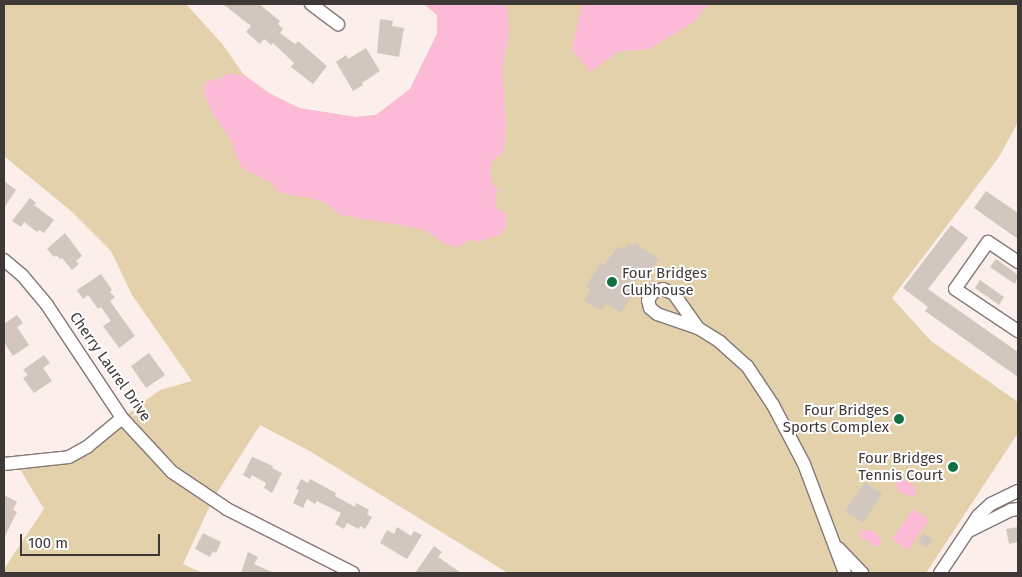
<!DOCTYPE html>
<style>
body{margin:0}
#map{position:relative;width:1022px;height:577px;overflow:hidden;background:#fceeea;font-family:"Fira Sans",sans-serif}
div>[style]{position:absolute}
[style*='--x']{left:calc(var(--x)*1px);top:calc(var(--y)*1px);width:calc(var(--w)*1px);rotate:calc(var(--a)*1deg)}
.green>*{inset:0;background:#e3d1ab}
.water>*{inset:0;background:#fcbad6}
.building>*{inset:0;background:#d1c7bf}
.roads{filter:drop-shadow(1px 0 #847874) drop-shadow(-1px 0 #847874) drop-shadow(0 1px #847874) drop-shadow(0 -1px #847874)}
.minor>*{height:12px;margin:-6px;padding:0 6px;transform-origin:6px;border-radius:6px;background:#fff}
.dots>*{width:14px;height:14px;translate:-50% -50%;box-sizing:border-box;border:2px solid #fff;border-radius:50%}
span{translate:-50% -50%;white-space:nowrap;text-align:center;line-height:1.15;-webkit-text-stroke:4px #fff;paint-order:stroke}
.poi-label{font-size:15px;color:#3e3937}
.left{translate:0 -50%;text-align:left}
.right{translate:-100% -50%;text-align:right}
.street-label{font-size:15px;color:#3e3937}
.frame{position:absolute;inset:0;border:5px solid #3e3937;pointer-events:none}
.scale{position:absolute;left:20px;top:534px;width:140px;height:22px;box-sizing:border-box;border:2px solid #3e3937;border-top:0;padding-left:6px;font-size:15px;line-height:18px;white-space:nowrap;color:#3e3937;-webkit-text-stroke:4px #fff;paint-order:stroke}
</style>
<div id="map">
<div class="green">
<div style="clip-path:polygon(4px 4px,186px 4px,223px 45px,244px 75px,269px 93px,299px 108px,355px 117px,376px 115px,410px 89px,437px 34px,437px 15px,424px 4px,1018px 4px,1018px 122px,999px 157px,892px 298px,931px 341px,1018px 402px,1018px 433px,926px 573px,508px 573px,308px 450px,260px 425px,213px 499px,183px 564px,202px 573px,4px 573px,4px 569px,44px 509px,15px 461px,69px 457px,160px 390px,192px 381px,132px 295px,111px 251px,71px 211px,4px 156px)"></div>
</div>
<div class="water">
<div style="clip-path:polygon(424px 4px,505px 4px,508px 14px,509px 34px,502px 67px,506px 124px,505px 142px,502px 153px,493px 161px,490px 171px,492px 183px,498px 190px,495px 199px,497px 209px,506px 213px,506px 227px,502px 234px,479px 242px,469px 240px,458px 247px,445px 244px,428px 232px,416px 228px,340px 215px,326px 203px,306px 197px,288px 195px,277px 191px,272px 183px,244px 169px,240px 165px,230px 138px,212px 113px,204px 92px,206px 82px,221px 78px,229px 73px,244px 75px,269px 93px,299px 108px,355px 117px,376px 115px,410px 89px,437px 34px,437px 15px)"></div>
<div style="clip-path:polygon(582px 4px,708px 4px,694px 22px,649px 49px,617px 52px,591px 72px,572px 50px)"></div>
<div style="clip-path:polygon(898px 477px,902px 478px,915px 487px,916px 495px,911px 496px,900px 493px,895px 484px)"></div>
<div style="clip-path:polygon(913px 509px,929px 520px,908px 550px,892px 539px)"></div>
<div style="clip-path:polygon(863px 529px,875px 532px,881px 540px,879px 546px,874px 547px,868px 540px,862px 539px,859px 534px)"></div>
</div>
<div class="building">
<div style="clip-path:polygon(223px 4px,259px 4px,280px 21px,278px 24px,283px 29px,280px 33px,295px 44px,298px 41px,327px 66px,313px 84px,291px 67px,294px 63px,273px 43px,271px 45px,264px 39px,260px 44px,246px 32px,251px 26px)"></div>
<div style="clip-path:polygon(380px 19px,393px 21px,392px 26px,404px 28px,399px 57px,377px 53px)"></div>
<div style="clip-path:polygon(366px 48px,380px 71px,362px 83px,363px 85px,353px 91px,336px 62px,346px 55px,348px 59px)"></div>
<div style="clip-path:polygon(4px 181px,16px 190px,4px 208px)"></div>
<div style="clip-path:polygon(986px 191px,1018px 213px,1018px 239px,974px 208px)"></div>
<div style="clip-path:polygon(30px 198px,36px 203px,34px 205px,54px 220px,44px 233px,39px 230px,37px 232px,24px 222px,21px 227px,12px 221px)"></div>
<div style="clip-path:polygon(951px 225px,968px 238px,928px 289px,1018px 352px,1018px 377px,925px 311px,928px 307px,903px 288px)"></div>
<div style="clip-path:polygon(65px 233px,82px 256px,76px 261px,79px 264px,72px 270px,62px 258px,60px 259px,56px 255px,54px 257px,47px 249px)"></div>
<div style="clip-path:polygon(629px 243px,633px 245px,635px 243px,659px 259px,646px 278px,641px 274px,628px 293px,632px 296px,621px 313px,606px 303px,602px 310px,594px 307px,584px 300px,591px 290px,586px 286px,601px 263px,604px 265px,618px 246px,624px 250px)"></div>
<div style="clip-path:polygon(996px 259px,1018px 275px,1015px 284px,990px 267px)"></div>
<div style="clip-path:polygon(101px 274px,112px 290px,110px 292px,115px 297px,110px 301px,135px 336px,119px 348px,103px 326px,111px 321px,101px 307px,98px 309px,88px 295px,83px 299px,77px 290px)"></div>
<div style="clip-path:polygon(980px 280px,1004px 297px,999px 305px,975px 288px)"></div>
<div style="clip-path:polygon(17px 315px,23px 323px,17px 327px,29px 345px,13px 356px,4px 342px,4px 324px)"></div>
<div style="clip-path:polygon(149px 353px,165px 375px,146px 388px,131px 366px)"></div>
<div style="clip-path:polygon(44px 355px,50px 363px,43px 368px,52px 381px,34px 393px,23px 378px,28px 375px,23px 370px)"></div>
<div style="clip-path:polygon(252px 457px,273px 466px,272px 468px,282px 473px,272px 493px,264px 488px,266px 483px,252px 475px,250px 479px,243px 475px)"></div>
<div style="clip-path:polygon(301px 479px,308px 483px,310px 479px,336px 493px,335px 496px,355px 507px,356px 503px,369px 510px,367px 514px,372px 517px,365px 529px,360px 526px,359px 529px,347px 523px,344px 529px,335px 524px,341px 513px,317px 501px,315px 504px,307px 499px,303px 508px,293px 503px,299px 490px,296px 489px)"></div>
<div style="clip-path:polygon(865px 482px,882px 494px,863px 523px,845px 511px)"></div>
<div style="clip-path:polygon(4px 495px,17px 502px,13px 510px,17px 512px,4px 538px)"></div>
<div style="clip-path:polygon(397px 527px,411px 536px,414px 531px,422px 535px,407px 559px,380px 543px,387px 530px,394px 534px)"></div>
<div style="clip-path:polygon(1018px 527px,1018px 542px,1009px 544px,1006px 529px)"></div>
<div style="clip-path:polygon(203px 533px,221px 542px,216px 553px,213px 551px,210px 557px,195px 549px)"></div>
<div style="clip-path:polygon(924px 533px,933px 540px,927px 548px,918px 542px)"></div>
<div style="clip-path:polygon(434px 546px,442px 552px,438px 557px,461px 573px,415px 573px)"></div>
<div style="clip-path:polygon(248px 552px,258px 557px,254px 564px,274px 573px,241px 573px)"></div>
</div>
<div class="roads">
<div class="minor">
<div style="--x:311;--y:4;--w:34;--a:37"></div>
<div style="--x:4;--y:260;--w:23;--a:40"></div>
<div style="--x:22;--y:275;--w:39;--a:50"></div>
<div style="--x:47;--y:305;--w:136;--a:56.4"></div>
<div style="--x:122;--y:418;--w:74;--a:47.2"></div>
<div style="--x:172;--y:472;--w:66;--a:33.9"></div>
<div style="--x:227;--y:509;--w:141;--a:26.9"></div>
<div style="--x:1018;--y:262;--w:36;--a:-146"></div>
<div style="--x:988;--y:242;--w:57;--a:125.1"></div>
<div style="--x:955;--y:289;--w:76;--a:33.7"></div>
<div style="--x:698;--y:328;--w:43;--a:-161.1"></div>
<div style="--x:657;--y:314;--w:9;--a:-139"></div>
<div style="--x:650;--y:308;--w:8;--a:-104"></div>
<div style="--x:648;--y:300;--w:11;--a:-56"></div>
<div style="--x:654;--y:291;--w:9;--a:-13"></div>
<div style="--x:663;--y:289;--w:12;--a:24"></div>
<div style="--x:674;--y:294;--w:42;--a:54.8"></div>
<div style="--x:698;--y:328;--w:26;--a:32"></div>
<div style="--x:720;--y:342;--w:36;--a:42"></div>
<div style="--x:747;--y:366;--w:47;--a:56.3"></div>
<div style="--x:773;--y:405;--w:67;--a:62.3"></div>
<div style="--x:804;--y:464;--w:116;--a:69.4"></div>
<div style="--x:4;--y:464;--w:65;--a:-6.1"></div>
<div style="--x:69;--y:457;--w:21;--a:-29"></div>
<div style="--x:87;--y:447;--w:45;--a:-39.6"></div>
<div style="--x:971;--y:530;--w:45;--a:-26.6"></div>
<div style="--x:1011;--y:510;--w:7;--a:-8"></div>
<div style="--x:838;--y:548;--w:35;--a:46"></div>
<div style="--x:940;--y:573;--w:69;--a:-56.3"></div>
<div style="--x:978;--y:516;--w:18;--a:-43"></div>
<div style="--x:991;--y:504;--w:30;--a:-26"></div>
</div>
</div>
<div class="dots">
<div style="left:612px;top:282px;background:#126f44"></div>
<div style="left:899px;top:419px;background:#126f44"></div>
<div style="left:953px;top:467px;background:#126f44"></div>
</div>
<div class="poi-label">
<span class="left" style="left:622px;top:282px">Four Bridges<br>Clubhouse</span>
<span class="right" style="left:889px;top:419px">Four Bridges<br>Sports Complex</span>
<span class="right" style="left:943px;top:467px">Four Bridges<br>Tennis Court</span>
</div>
<div class="street-label">
<span style="left:110px;top:367px;rotate:55deg">Cherry Laurel Drive</span>
</div>
<div class="frame"></div>
<div class="scale">100 m</div>
</div>
